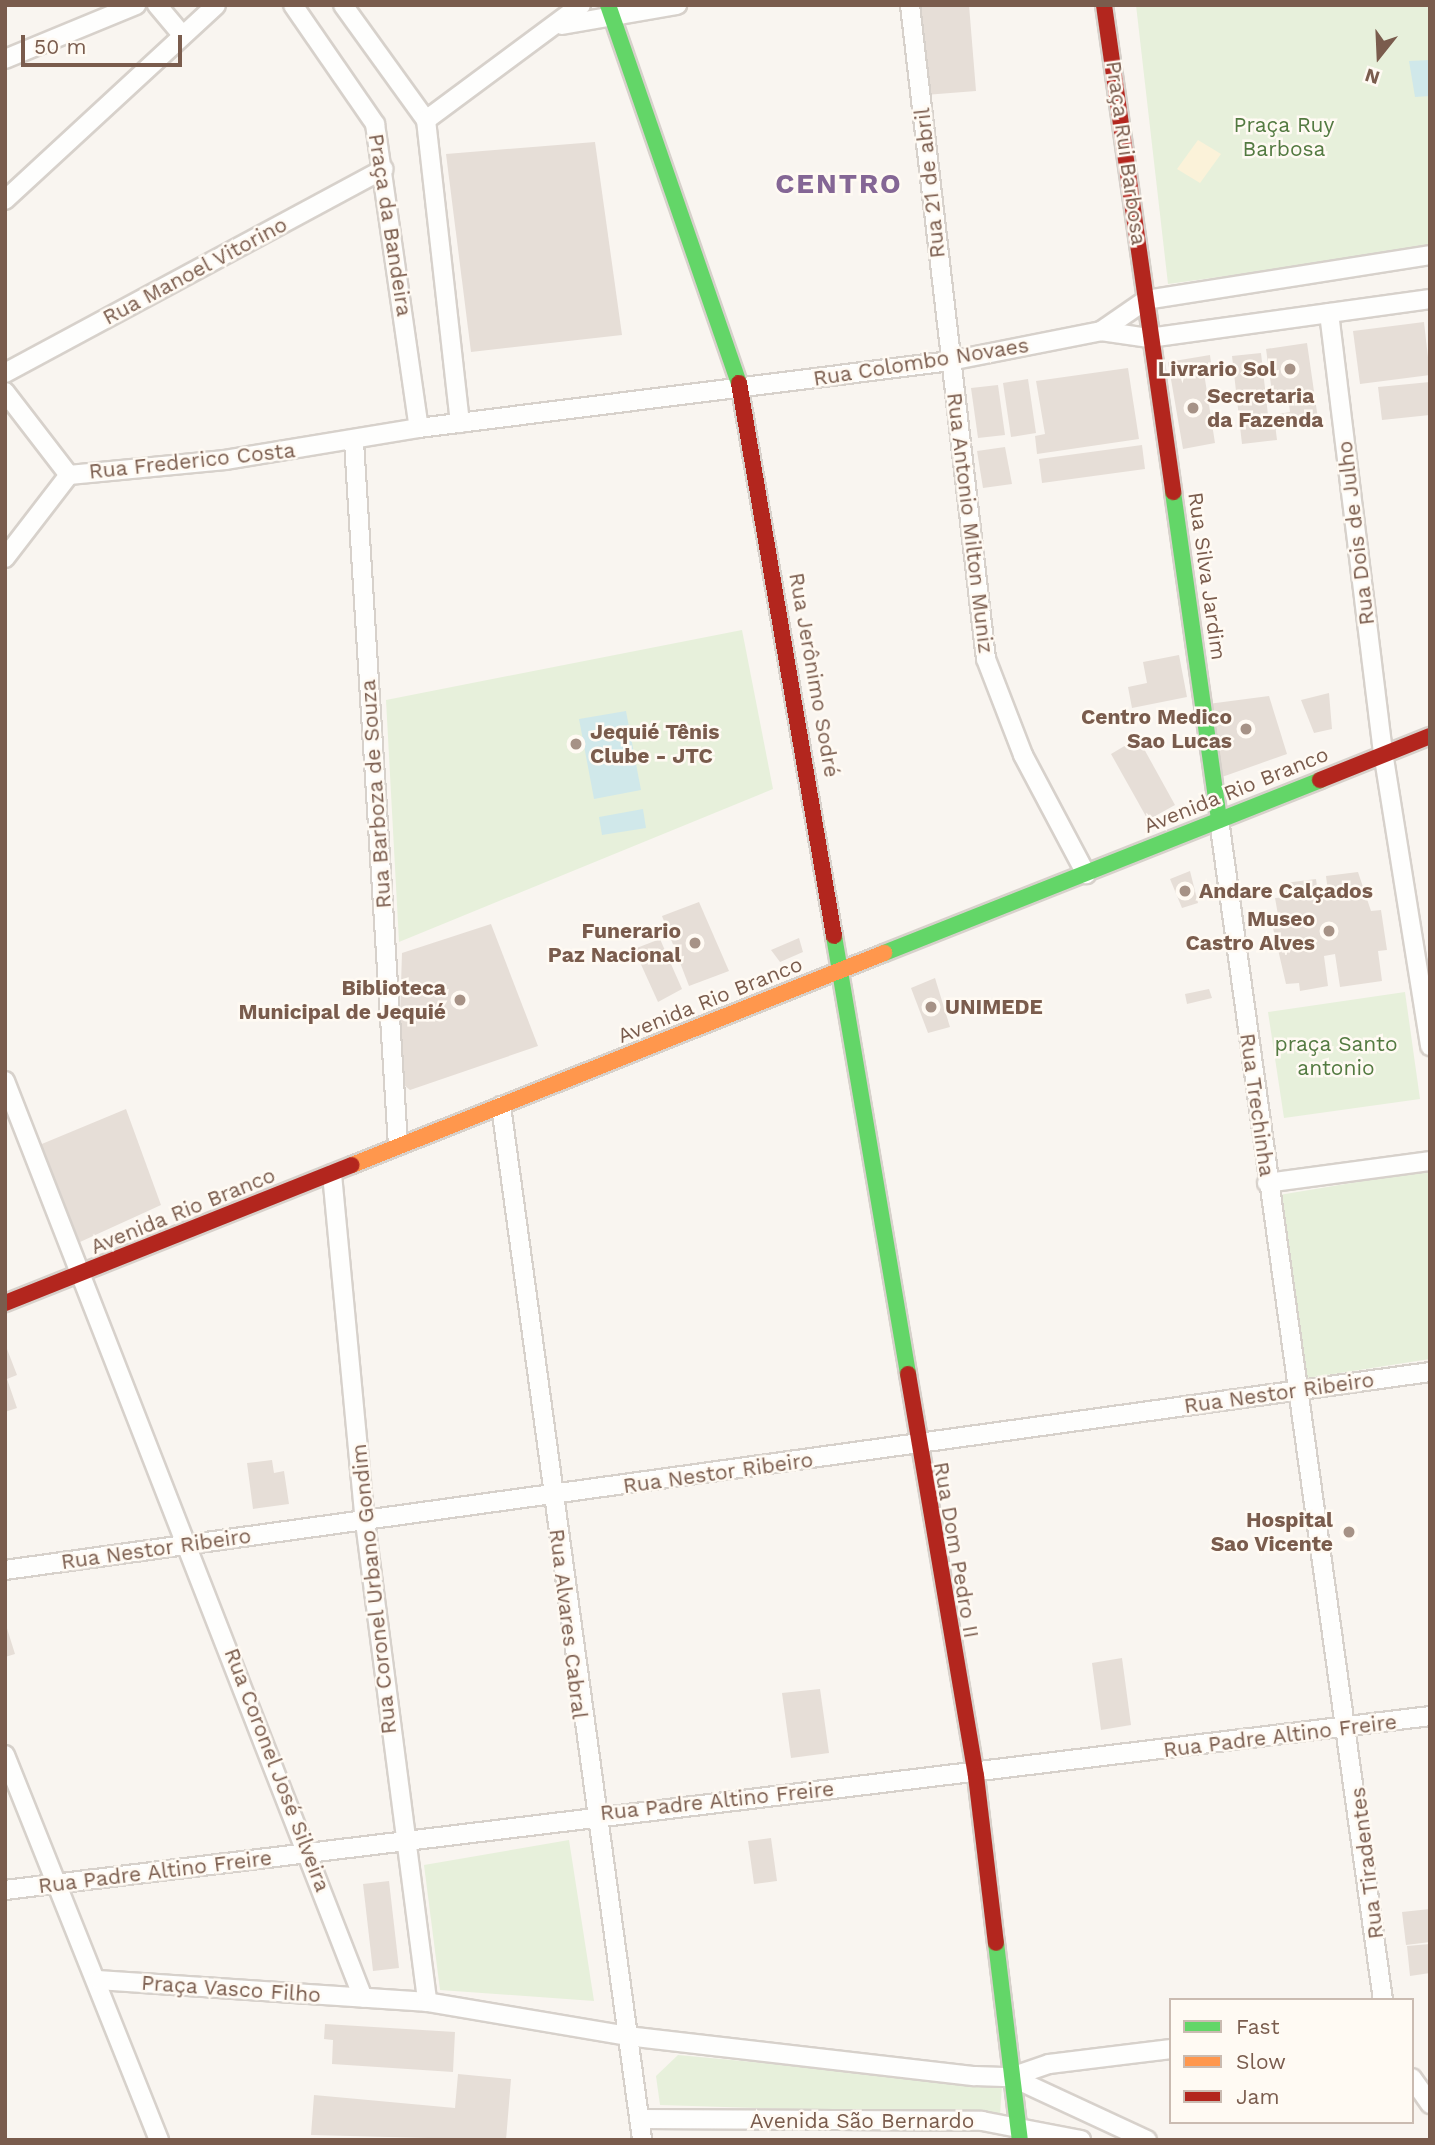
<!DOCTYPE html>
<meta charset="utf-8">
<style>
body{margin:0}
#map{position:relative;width:1435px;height:2145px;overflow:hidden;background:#f9f5f0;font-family:"Work Sans",sans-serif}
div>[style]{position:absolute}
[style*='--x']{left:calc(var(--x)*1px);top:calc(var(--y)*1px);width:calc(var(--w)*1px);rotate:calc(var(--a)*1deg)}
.green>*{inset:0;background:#e7f0db}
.sand>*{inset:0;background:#fbf2d9}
.water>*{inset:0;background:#d0e8ea}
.building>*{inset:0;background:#e6ded7}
.roads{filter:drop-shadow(2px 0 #d7d1cb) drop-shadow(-2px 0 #d7d1cb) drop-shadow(0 2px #d7d1cb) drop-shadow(0 -2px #d7d1cb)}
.street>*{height:18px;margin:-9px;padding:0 9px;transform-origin:9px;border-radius:9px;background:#fefefd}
.fast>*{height:16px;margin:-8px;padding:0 8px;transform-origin:8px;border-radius:8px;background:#63d668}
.slow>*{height:16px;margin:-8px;padding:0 8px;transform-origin:8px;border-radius:8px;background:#ff974d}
.jam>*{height:16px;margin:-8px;padding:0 8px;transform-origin:8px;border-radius:8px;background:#b3261e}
.dots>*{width:19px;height:19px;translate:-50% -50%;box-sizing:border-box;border:4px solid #fffaf3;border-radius:50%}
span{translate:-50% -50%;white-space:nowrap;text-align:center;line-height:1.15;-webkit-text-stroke:5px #fffaf3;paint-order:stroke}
.park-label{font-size:21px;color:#537a41}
.street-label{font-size:21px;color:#7a5c4d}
.poi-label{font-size:21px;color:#7a5c4d;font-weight:700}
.right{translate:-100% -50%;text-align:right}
.left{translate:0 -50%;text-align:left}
.district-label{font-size:28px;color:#846695;font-weight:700;letter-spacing:2px}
.frame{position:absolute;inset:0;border:7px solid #7a5c4d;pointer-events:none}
.legend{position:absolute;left:1169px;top:1998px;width:245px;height:126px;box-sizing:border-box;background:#fffaf3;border:2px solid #cabbb1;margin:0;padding:9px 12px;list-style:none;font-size:21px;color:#7a5c4d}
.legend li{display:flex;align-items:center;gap:14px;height:35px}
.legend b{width:35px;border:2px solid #cabbb1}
.north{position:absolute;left:1344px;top:21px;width:70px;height:70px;-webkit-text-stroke:5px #fffaf3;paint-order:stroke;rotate:198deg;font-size:19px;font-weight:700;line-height:28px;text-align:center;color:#7a5c4d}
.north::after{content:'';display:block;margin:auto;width:24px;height:32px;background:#7a5c4d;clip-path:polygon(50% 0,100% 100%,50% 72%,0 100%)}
.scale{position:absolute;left:21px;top:35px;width:161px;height:32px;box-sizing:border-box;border:4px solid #7a5c4d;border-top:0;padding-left:9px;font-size:21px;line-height:24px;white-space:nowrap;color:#7a5c4d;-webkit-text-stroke:5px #fffaf3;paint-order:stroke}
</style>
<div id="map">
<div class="green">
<div style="clip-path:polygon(1136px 5px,1430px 5px,1430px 248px,1168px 284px)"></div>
<div style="clip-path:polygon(742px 630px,773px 789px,399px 942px,386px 700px)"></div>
<div style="clip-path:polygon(1405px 992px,1420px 1099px,1284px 1118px,1268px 1012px)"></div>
<div style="clip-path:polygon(1430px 1170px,1430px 1359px,1301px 1379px,1273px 1196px)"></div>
<div style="clip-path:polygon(569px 1840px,594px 2001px,440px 1990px,424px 1865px)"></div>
<div style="clip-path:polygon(678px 2055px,1002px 2085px,1000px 2116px,660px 2105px,656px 2076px)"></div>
</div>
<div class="sand">
<div style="clip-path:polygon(1198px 140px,1221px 154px,1200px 183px,1177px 169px)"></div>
</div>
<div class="water">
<div style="clip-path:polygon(1430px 60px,1430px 96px,1415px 97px,1409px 61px)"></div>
<div style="clip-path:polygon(626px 711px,641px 790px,594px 799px,579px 719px)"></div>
<div style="clip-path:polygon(643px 809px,646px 828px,602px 835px,599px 817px)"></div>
</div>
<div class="building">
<div style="clip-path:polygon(969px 5px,976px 91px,925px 95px,911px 6px)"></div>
<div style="clip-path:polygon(595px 142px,622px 335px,471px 352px,446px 154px)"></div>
<div style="clip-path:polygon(1424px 322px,1430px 375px,1360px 384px,1353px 331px)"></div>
<div style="clip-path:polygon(1307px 343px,1318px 419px,1279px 425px,1278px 414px,1290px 412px,1287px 390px,1272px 392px,1266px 349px)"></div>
<div style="clip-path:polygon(1261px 353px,1269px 424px,1275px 424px,1277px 440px,1242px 444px,1232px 356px)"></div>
<div style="clip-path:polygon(1210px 355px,1212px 371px,1204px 373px,1215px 443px,1183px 449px,1168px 362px)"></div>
<div style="clip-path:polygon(1128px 368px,1139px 439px,1037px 454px,1035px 436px,1045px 434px,1036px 381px)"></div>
<div style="clip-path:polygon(1028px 379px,1036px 433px,1011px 437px,1003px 383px)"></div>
<div style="clip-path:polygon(1430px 382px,1430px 415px,1382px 420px,1378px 387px)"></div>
<div style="clip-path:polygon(998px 385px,1005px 435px,978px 438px,971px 388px)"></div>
<div style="clip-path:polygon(1142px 445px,1145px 469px,1042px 483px,1039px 459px)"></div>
<div style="clip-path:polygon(1005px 447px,1012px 484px,983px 488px,977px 451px)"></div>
<div style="clip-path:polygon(1179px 655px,1187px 697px,1132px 708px,1128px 687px,1147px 683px,1143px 662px)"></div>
<div style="clip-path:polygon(1329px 693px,1332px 729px,1314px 733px,1301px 700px)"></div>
<div style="clip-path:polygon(1269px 696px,1287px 754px,1222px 777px,1208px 704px)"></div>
<div style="clip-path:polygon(1138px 738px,1175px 805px,1148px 820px,1111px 754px)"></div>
<div style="clip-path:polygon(1190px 871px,1198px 903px,1182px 908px,1170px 879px)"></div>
<div style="clip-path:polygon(1358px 872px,1371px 911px,1381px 910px,1387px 950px,1378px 951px,1382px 981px,1340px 987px,1335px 954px,1324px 956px,1328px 986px,1300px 991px,1299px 983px,1286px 984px,1273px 928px,1280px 926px,1275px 898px,1287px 897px,1285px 883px,1316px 879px,1318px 893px,1328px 892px,1326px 876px)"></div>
<div style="clip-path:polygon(699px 902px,729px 971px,689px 986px,662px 916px)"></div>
<div style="clip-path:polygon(491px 924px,538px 1046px,410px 1090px,398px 1080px,402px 953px)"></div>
<div style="clip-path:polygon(799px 938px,803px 952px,780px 962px,771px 950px)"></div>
<div style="clip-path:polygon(660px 939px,682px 989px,658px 1002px,634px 949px)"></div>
<div style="clip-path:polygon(935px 978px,950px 1027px,928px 1033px,911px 988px)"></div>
<div style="clip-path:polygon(1209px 989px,1212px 998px,1187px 1004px,1185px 994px)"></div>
<div style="clip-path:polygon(126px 1109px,161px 1205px,80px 1242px,37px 1146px)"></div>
<div style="clip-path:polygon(7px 1349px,17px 1375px,7px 1379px,17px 1408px,5px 1412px)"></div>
<div style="clip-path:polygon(272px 1460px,274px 1473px,284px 1471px,289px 1504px,253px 1509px,247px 1463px)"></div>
<div style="clip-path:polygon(5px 1622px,15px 1654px,5px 1657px)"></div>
<div style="clip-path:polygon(1122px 1658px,1131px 1725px,1101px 1730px,1092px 1663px)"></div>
<div style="clip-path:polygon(820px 1689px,829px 1753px,791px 1758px,782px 1693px)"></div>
<div style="clip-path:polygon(771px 1838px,777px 1881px,754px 1884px,748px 1841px)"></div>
<div style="clip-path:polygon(389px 1881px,399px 1968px,373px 1971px,363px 1884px)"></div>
<div style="clip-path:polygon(1430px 1909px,1430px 1942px,1406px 1945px,1402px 1912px)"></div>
<div style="clip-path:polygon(1430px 1944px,1430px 1973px,1410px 1976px,1407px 1946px)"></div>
<div style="clip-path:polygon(325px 2024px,455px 2032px,453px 2072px,332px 2064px,333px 2040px,324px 2039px)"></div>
<div style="clip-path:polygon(458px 2074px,511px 2079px,506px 2140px,311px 2135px,314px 2095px,455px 2108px)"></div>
</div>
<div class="roads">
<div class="street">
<div style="--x:157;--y:5;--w:35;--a:50"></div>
<div style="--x:293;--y:5;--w:145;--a:55.4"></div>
<div style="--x:375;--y:124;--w:307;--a:81.8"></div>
<div style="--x:343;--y:5;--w:142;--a:54.2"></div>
<div style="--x:426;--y:120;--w:305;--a:83.6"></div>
<div style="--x:910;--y:5;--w:658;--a:83.37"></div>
<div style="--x:986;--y:659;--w:103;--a:68.9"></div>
<div style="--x:1023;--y:755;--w:135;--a:62.1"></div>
<div style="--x:562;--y:25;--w:117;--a:-9.9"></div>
<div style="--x:5;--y:59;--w:142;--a:-22.4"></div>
<div style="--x:426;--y:120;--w:193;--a:-36.6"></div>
<div style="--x:5;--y:200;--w:287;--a:-42.7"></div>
<div style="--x:1329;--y:313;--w:442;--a:83"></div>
<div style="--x:1383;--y:752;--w:298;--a:80.9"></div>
<div style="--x:1101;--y:331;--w:55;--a:-34.6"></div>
<div style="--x:1146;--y:300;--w:288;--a:-9"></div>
<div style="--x:5;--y:373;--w:430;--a:-28.3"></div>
<div style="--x:5;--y:392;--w:105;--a:52.4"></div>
<div style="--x:354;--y:442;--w:705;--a:86.42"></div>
<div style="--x:5;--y:558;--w:105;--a:-52.4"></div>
<div style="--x:69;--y:475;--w:157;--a:-5.5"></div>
<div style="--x:225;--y:460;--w:197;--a:-9.4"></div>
<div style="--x:419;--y:428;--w:535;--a:-7.19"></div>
<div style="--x:950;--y:361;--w:154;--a:-11.2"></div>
<div style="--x:1101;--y:331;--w:49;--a:8.3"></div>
<div style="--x:1149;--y:338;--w:284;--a:-7.9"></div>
<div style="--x:1219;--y:820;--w:1191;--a:82.09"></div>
<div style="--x:5;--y:1081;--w:984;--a:68.67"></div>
<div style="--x:501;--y:1106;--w:1044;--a:82.23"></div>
<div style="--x:332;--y:1174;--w:350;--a:84.6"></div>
<div style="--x:365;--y:1522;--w:484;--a:82.6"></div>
<div style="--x:1267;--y:1183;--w:164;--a:-7.7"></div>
<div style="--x:5;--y:1570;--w:1439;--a:-7.91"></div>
<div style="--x:5;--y:1755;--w:415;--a:68.2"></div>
<div style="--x:5;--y:1890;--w:1436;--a:-6.96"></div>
<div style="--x:99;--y:1980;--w:329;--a:3.8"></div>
<div style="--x:427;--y:2002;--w:203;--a:9.6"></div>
<div style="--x:627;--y:2036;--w:350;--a:6.6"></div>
<div style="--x:975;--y:2076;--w:36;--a:2"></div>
<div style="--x:1011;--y:2077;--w:40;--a:-18.9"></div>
<div style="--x:1049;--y:2064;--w:123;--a:-7"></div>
<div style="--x:1011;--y:2077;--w:150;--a:24.9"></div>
<div style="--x:1412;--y:2078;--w:32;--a:55"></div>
<div style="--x:640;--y:2119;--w:342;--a:0.3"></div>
<div style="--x:982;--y:2121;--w:101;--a:10.9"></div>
</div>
<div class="fast">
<div style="--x:608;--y:5;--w:400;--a:70.9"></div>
<div style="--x:1173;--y:492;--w:331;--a:82"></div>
<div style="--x:834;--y:936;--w:444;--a:80.4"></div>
<div style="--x:884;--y:953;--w:469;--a:-21.6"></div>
<div style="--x:996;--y:1943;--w:198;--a:83.1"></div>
</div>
<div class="slow">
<div style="--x:352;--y:1165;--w:573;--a:-21.73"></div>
</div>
<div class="jam">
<div style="--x:1104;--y:5;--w:492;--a:81.9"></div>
<div style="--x:739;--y:383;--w:561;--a:80.25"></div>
<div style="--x:1320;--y:780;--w:118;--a:-21.8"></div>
<div style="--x:5;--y:1303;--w:373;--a:-21.7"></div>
<div style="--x:908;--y:1374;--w:408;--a:80.4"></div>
<div style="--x:976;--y:1776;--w:168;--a:83.2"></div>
</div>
</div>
<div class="dots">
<div style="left:1290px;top:369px;background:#a69286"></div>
<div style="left:1193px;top:408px;background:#a69286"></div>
<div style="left:1246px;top:729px;background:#a69286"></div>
<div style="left:576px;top:744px;background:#a69286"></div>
<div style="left:1185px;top:891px;background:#a69286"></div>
<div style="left:1329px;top:931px;background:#a69286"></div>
<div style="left:695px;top:943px;background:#a69286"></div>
<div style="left:460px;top:1000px;background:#a69286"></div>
<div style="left:931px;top:1007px;background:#a69286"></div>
<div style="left:1349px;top:1532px;background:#a69286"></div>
</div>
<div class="park-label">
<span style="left:1284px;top:137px">Praça Ruy<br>Barbosa</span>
<span style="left:1336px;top:1056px">praça Santo<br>antonio</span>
</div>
<div class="street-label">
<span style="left:1126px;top:153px;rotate:82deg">Praça Rui Barbosa</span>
<span style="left:930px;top:183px;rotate:-96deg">Rua 21 de abril</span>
<span style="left:390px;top:225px;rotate:81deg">Praça da Bandeira</span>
<span style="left:195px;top:271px;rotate:-28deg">Rua Manoel Vitorino</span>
<span style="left:921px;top:362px;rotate:-9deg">Rua Colombo Novaes</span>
<span style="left:192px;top:461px;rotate:-6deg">Rua Frederico Costa</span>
<span style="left:970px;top:523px;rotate:83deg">Rua Antonio Milton Muniz</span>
<span style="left:1356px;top:533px;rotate:-97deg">Rua Dois de Julho</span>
<span style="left:1207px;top:576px;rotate:82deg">Rua Silva Jardim</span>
<span style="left:814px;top:675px;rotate:80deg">Rua Jerônimo Sodré</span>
<span style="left:1236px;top:790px;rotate:-22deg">Avenida Rio Branco</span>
<span style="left:376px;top:794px;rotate:-94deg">Rua Barboza de Souza</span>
<span style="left:710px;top:1000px;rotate:-22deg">Avenida Rio Branco</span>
<span style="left:1257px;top:1105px;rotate:82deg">Rua Trechinha</span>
<span style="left:183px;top:1211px;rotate:-22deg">Avenida Rio Branco</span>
<span style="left:1279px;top:1393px;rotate:-8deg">Rua Nestor Ribeiro</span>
<span style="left:718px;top:1473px;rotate:-8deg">Rua Nestor Ribeiro</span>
<span style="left:156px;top:1549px;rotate:-8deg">Rua Nestor Ribeiro</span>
<span style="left:956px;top:1550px;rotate:80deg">Rua Dom Pedro II</span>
<span style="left:374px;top:1589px;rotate:-96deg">Rua Coronel Urbano Gondim</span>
<span style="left:568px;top:1624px;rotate:83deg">Rua Alvares Cabral</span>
<span style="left:1280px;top:1736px;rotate:-7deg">Rua Padre Altino Freire</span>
<span style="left:277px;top:1770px;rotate:69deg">Rua Coronel José Silveira</span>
<span style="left:717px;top:1801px;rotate:-6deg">Rua Padre Altino Freire</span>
<span style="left:1367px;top:1863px;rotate:-97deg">Rua Tiradentes</span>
<span style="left:155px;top:1872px;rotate:-7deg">Rua Padre Altino Freire</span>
<span style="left:231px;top:1989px;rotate:4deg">Praça Vasco Filho</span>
<span style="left:862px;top:2121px">Avenida São Bernardo</span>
</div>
<div class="poi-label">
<span class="right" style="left:1276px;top:369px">Livrario Sol</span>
<span class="left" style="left:1207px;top:408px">Secretaria<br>da Fazenda</span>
<span class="right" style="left:1232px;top:729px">Centro Medico<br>Sao Lucas</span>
<span class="left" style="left:590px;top:744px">Jequié Tênis<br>Clube - JTC</span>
<span class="left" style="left:1199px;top:891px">Andare Calçados</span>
<span class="right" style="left:1315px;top:931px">Museo<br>Castro Alves</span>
<span class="right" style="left:681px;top:943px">Funerario<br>Paz Nacional</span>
<span class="right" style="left:446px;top:1000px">Biblioteca<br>Municipal de Jequié</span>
<span class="left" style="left:945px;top:1007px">UNIMEDE</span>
<span class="right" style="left:1333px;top:1532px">Hospital<br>Sao Vicente</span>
</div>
<div class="district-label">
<span style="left:839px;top:184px">CENTRO</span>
</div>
<div class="frame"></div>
<ul class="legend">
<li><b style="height:9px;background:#63d668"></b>Fast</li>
<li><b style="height:9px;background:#ff974d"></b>Slow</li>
<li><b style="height:9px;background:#b3261e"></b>Jam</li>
</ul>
<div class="north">N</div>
<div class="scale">50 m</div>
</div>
